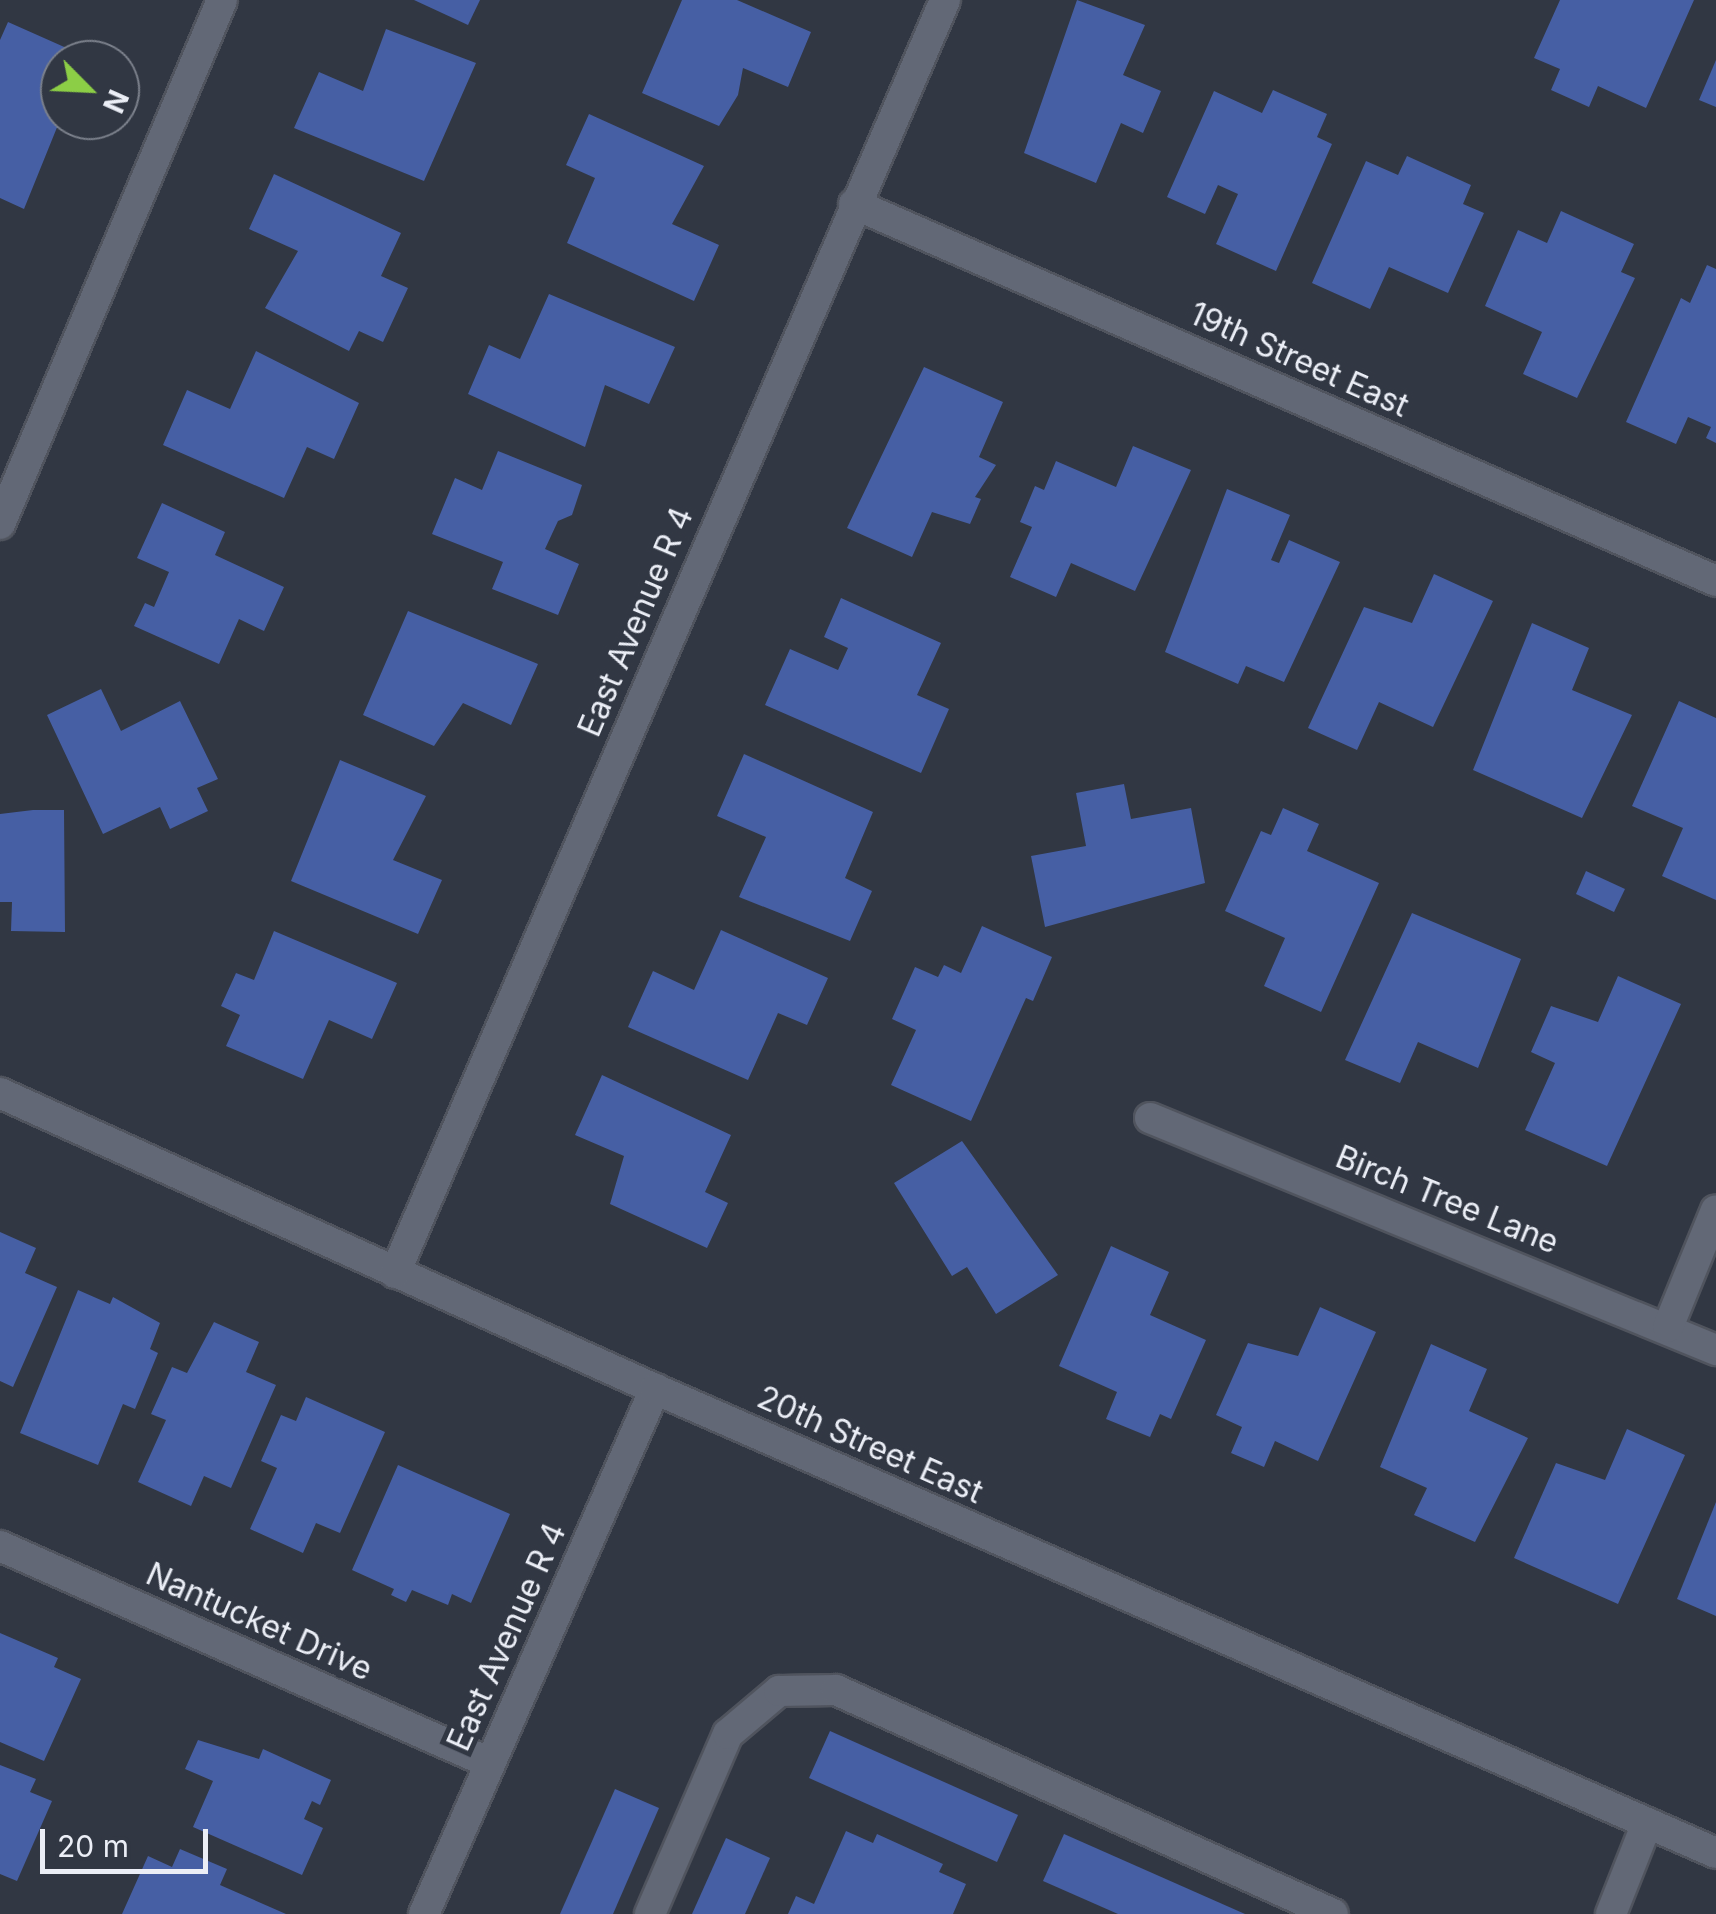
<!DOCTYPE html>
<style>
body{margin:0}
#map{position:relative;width:1716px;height:1914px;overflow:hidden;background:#313743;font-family:Inter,sans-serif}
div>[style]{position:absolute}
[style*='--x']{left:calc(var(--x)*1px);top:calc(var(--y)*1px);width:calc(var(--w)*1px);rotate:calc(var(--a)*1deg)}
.building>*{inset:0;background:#465fa4}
.roads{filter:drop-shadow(2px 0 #50545e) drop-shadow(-2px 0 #50545e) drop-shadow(0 2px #50545e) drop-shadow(0 -2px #50545e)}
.lane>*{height:30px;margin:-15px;padding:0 15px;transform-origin:15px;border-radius:15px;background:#626876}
.street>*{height:30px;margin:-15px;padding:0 15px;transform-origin:15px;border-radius:15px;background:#626876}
.secondary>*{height:30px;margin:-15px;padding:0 15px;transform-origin:15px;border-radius:15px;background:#626876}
span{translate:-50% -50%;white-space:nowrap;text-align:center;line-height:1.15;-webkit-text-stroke:10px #313743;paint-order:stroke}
.street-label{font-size:32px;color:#ebeef6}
.north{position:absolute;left:40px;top:40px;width:100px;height:100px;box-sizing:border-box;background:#313743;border:2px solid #7b808b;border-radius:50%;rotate:114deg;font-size:28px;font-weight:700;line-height:40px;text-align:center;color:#ebeef6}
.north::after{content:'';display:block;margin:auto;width:35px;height:45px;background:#8cce46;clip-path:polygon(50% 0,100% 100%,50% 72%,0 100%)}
.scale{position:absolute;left:40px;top:1829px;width:168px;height:45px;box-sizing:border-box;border:5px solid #ebeef6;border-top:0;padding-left:12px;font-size:30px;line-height:35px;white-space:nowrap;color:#ebeef6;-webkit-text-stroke:8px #313743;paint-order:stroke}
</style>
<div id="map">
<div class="building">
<div style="clip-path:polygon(414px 0,480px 0,468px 25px)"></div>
<div style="clip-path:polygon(682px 0,737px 0,811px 32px,788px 87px,743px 68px,738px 95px,719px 126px,642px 93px)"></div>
<div style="clip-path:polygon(1077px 0,1145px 25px,1123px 75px,1161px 91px,1143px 133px,1121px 123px,1096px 183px,1024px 153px)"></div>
<div style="clip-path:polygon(1560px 0,1694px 0,1646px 108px,1598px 86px,1589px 107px,1551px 90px,1560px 69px,1534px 58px)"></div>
<div style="clip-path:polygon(8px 22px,80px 54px,77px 60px,60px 60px,55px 111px,60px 120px,24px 209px,0 198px,0 40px)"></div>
<div style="clip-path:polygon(386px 29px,476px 63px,424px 181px,294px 128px,319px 72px,363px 91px)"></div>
<div style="clip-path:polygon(1716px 60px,1716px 107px,1699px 100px)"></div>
<div style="clip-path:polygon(1273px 90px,1327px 114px,1317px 137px,1332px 144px,1276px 271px,1216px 244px,1238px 194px,1218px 185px,1205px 214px,1167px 197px,1214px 91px,1262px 113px)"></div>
<div style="clip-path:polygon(589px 114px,704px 166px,672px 224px,719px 245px,694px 301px,567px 243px,595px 178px,566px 165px)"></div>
<div style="clip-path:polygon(1407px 156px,1471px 185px,1463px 204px,1484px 213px,1448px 293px,1389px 267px,1370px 309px,1312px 283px,1366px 161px,1398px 175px)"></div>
<div style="clip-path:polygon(274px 174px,401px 233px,381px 276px,408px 288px,383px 342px,359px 331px,349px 351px,265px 308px,298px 251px,249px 229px)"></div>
<div style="clip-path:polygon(1561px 211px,1634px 244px,1621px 272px,1635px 278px,1577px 398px,1523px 374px,1542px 332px,1485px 306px,1518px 230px,1547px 243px)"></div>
<div style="clip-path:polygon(1707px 265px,1716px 269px,1716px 443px,1706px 438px,1711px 427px,1688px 417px,1676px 444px,1626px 422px,1681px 298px,1690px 303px)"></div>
<div style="clip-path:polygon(549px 294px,675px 347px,649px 404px,605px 385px,585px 447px,468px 394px,489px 345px,520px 359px)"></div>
<div style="clip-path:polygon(256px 351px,359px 403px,334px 459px,307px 447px,284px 498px,163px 445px,187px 390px,230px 409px)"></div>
<div style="clip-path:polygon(924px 367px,1003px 402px,979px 457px,996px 465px,975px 497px,981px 499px,970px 524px,932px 512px,912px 557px,847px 528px)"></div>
<div style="clip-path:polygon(1133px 446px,1191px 470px,1135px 591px,1071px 563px,1056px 597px,1010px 577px,1032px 527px,1020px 522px,1035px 486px,1044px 490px,1056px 461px,1116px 487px)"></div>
<div style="clip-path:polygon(498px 451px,582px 485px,572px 515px,558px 521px,545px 549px,579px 564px,558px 615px,492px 589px,503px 562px,432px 534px,455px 478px,482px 490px)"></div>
<div style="clip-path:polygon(1227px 489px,1290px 515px,1271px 560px,1279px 563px,1289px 540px,1340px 562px,1284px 682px,1246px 666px,1238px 684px,1165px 652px)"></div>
<div style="clip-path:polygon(162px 503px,225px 532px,215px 555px,284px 587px,264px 631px,239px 619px,219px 664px,134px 626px,145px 603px,154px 607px,169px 572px,137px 558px)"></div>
<div style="clip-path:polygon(1434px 574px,1493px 601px,1433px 727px,1379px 702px,1357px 750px,1308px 728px,1364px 607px,1412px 623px)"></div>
<div style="clip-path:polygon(841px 598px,941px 643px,917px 695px,949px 709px,921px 773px,765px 705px,790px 649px,838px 670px,848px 648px,824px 637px)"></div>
<div style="clip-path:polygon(408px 611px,538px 664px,511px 725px,463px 703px,434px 746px,363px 715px)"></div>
<div style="clip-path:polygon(1532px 623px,1589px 648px,1572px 690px,1632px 715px,1582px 818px,1473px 770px)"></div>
<div style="clip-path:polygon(101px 689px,121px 731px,180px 701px,218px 779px,197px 788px,208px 811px,170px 829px,160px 807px,103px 834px,47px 715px)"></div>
<div style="clip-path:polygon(1679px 701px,1716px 718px,1716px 900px,1662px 876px,1683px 828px,1632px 806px)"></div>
<div style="clip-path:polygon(744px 754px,873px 812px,845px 878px,872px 891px,850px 941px,739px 897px,766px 837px,717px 816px)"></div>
<div style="clip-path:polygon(340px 760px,426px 796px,393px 860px,442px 880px,418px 934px,291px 881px)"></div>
<div style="clip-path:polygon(1124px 784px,1131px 819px,1191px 808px,1205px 883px,1045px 927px,1031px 856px,1086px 846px,1076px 793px)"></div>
<div style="clip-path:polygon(1283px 808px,1319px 824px,1307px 851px,1379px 883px,1321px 1012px,1264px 986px,1285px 938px,1225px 911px,1261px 831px,1271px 835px)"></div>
<div style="clip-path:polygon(33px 810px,64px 810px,65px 932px,11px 931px,12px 902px,0 902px,0 814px)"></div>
<div style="clip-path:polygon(1586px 871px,1625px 889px,1614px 912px,1576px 894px)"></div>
<div style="clip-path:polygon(1412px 913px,1521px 959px,1478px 1068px,1418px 1042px,1400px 1083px,1345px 1060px)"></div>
<div style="clip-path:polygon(982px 926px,1052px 957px,1033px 1001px,1026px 998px,971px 1121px,891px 1085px,916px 1030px,892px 1019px,915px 967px,938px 977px,944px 965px,961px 973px)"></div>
<div style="clip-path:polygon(721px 930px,828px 978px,807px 1025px,778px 1013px,748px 1080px,628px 1027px,653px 971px,694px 990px)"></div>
<div style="clip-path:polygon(274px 931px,397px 983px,372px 1039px,329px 1020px,303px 1079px,226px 1046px,240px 1015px,221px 1006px,236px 973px,254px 980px)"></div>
<div style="clip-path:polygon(1618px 976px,1681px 1004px,1607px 1166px,1525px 1130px,1555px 1063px,1531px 1052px,1551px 1006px,1598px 1022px)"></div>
<div style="clip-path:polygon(602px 1075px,731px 1135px,705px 1192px,728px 1203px,707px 1248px,610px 1204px,624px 1156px,575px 1135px)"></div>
<div style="clip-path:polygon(962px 1141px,1058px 1275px,996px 1314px,967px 1267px,952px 1276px,894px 1183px)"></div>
<div style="clip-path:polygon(0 1232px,36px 1248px,25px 1273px,57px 1287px,13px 1387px,0 1381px)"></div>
<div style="clip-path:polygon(1111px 1246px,1169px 1272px,1150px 1315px,1206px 1340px,1171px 1419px,1160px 1414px,1150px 1437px,1106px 1419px,1117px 1392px,1059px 1366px)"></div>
<div style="clip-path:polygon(78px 1290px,110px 1304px,113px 1297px,160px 1323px,150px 1349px,158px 1353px,135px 1409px,123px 1404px,98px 1465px,20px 1433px)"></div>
<div style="clip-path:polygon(1320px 1307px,1376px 1332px,1318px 1461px,1275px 1441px,1264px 1467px,1231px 1453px,1242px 1427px,1216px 1415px,1248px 1343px,1298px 1356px)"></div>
<div style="clip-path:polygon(214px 1322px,259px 1342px,246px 1372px,276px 1385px,231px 1488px,204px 1476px,191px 1506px,138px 1482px,166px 1420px,151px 1414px,172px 1367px,187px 1373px)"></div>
<div style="clip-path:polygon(1431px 1344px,1487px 1369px,1469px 1411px,1528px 1438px,1475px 1542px,1414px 1515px,1427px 1488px,1380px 1467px)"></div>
<div style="clip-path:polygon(306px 1397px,385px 1432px,340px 1533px,316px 1523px,303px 1553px,250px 1529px,277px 1468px,261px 1461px,281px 1415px,296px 1421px)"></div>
<div style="clip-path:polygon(1627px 1429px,1685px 1455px,1618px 1604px,1514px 1558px,1556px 1463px,1605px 1480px)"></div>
<div style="clip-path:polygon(398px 1465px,510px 1514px,471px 1603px,452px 1594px,448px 1605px,412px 1590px,406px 1602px,391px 1595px,394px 1589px,352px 1570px)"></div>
<div style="clip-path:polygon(1716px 1502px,1716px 1616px,1677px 1599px)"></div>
<div style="clip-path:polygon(0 1633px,58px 1658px,54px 1667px,81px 1679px,44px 1761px,0 1742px)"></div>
<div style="clip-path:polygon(830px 1731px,1018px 1815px,997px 1862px,809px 1778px)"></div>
<div style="clip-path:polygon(198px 1740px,259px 1759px,263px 1749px,331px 1780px,320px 1805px,312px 1801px,304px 1819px,323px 1828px,302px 1875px,193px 1827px,213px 1781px,185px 1769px)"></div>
<div style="clip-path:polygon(0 1765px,36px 1779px,30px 1792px,52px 1801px,17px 1881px,0 1874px)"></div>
<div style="clip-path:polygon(615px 1789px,659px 1808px,613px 1914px,560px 1914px)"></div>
<div style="clip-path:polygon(846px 1831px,873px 1843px,877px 1834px,943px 1864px,939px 1872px,966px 1884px,953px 1914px,788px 1914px,796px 1896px,814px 1904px)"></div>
<div style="clip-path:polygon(1064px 1834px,1245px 1914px,1118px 1914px,1043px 1881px)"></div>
<div style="clip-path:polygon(726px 1838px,770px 1858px,745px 1914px,692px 1914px)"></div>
<div style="clip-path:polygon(180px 1849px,227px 1869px,220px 1885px,286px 1914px,122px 1914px,148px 1856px,172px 1867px)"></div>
</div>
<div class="roads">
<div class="lane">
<div style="--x:650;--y:1914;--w:196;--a:-66.6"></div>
<div style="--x:728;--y:1734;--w:67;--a:-40.1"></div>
<div style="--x:779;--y:1691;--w:57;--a:-1"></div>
<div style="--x:836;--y:1690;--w:545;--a:24.26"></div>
<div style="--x:1611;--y:1914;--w:98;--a:-68.4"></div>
</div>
<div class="street">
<div style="--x:854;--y:204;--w:941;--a:23.62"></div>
<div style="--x:0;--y:524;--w:569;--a:-67.04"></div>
<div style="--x:1150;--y:1118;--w:612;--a:22.29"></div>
<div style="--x:1668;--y:1327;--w:126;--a:-67.7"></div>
<div style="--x:0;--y:1546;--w:536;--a:23.89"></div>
<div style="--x:424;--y:1914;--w:574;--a:-66.25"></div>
</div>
<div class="secondary">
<div style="--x:0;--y:1093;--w:719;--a:24.32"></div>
<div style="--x:655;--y:1389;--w:1158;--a:23.62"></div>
<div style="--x:395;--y:1273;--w:1387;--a:-66.63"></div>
</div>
</div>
<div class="street-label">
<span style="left:1299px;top:360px;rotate:24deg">19th Street East</span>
<span style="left:636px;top:622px;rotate:-67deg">East Avenue R 4</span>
<span style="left:1447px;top:1200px;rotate:22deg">Birch Tree Lane</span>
<span style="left:870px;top:1445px;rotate:24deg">20th Street East</span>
<span style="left:259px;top:1622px;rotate:24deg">Nantucket Drive</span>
<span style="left:507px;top:1637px;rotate:-66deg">East Avenue R 4</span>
</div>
<div class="north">N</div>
<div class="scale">20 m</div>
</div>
